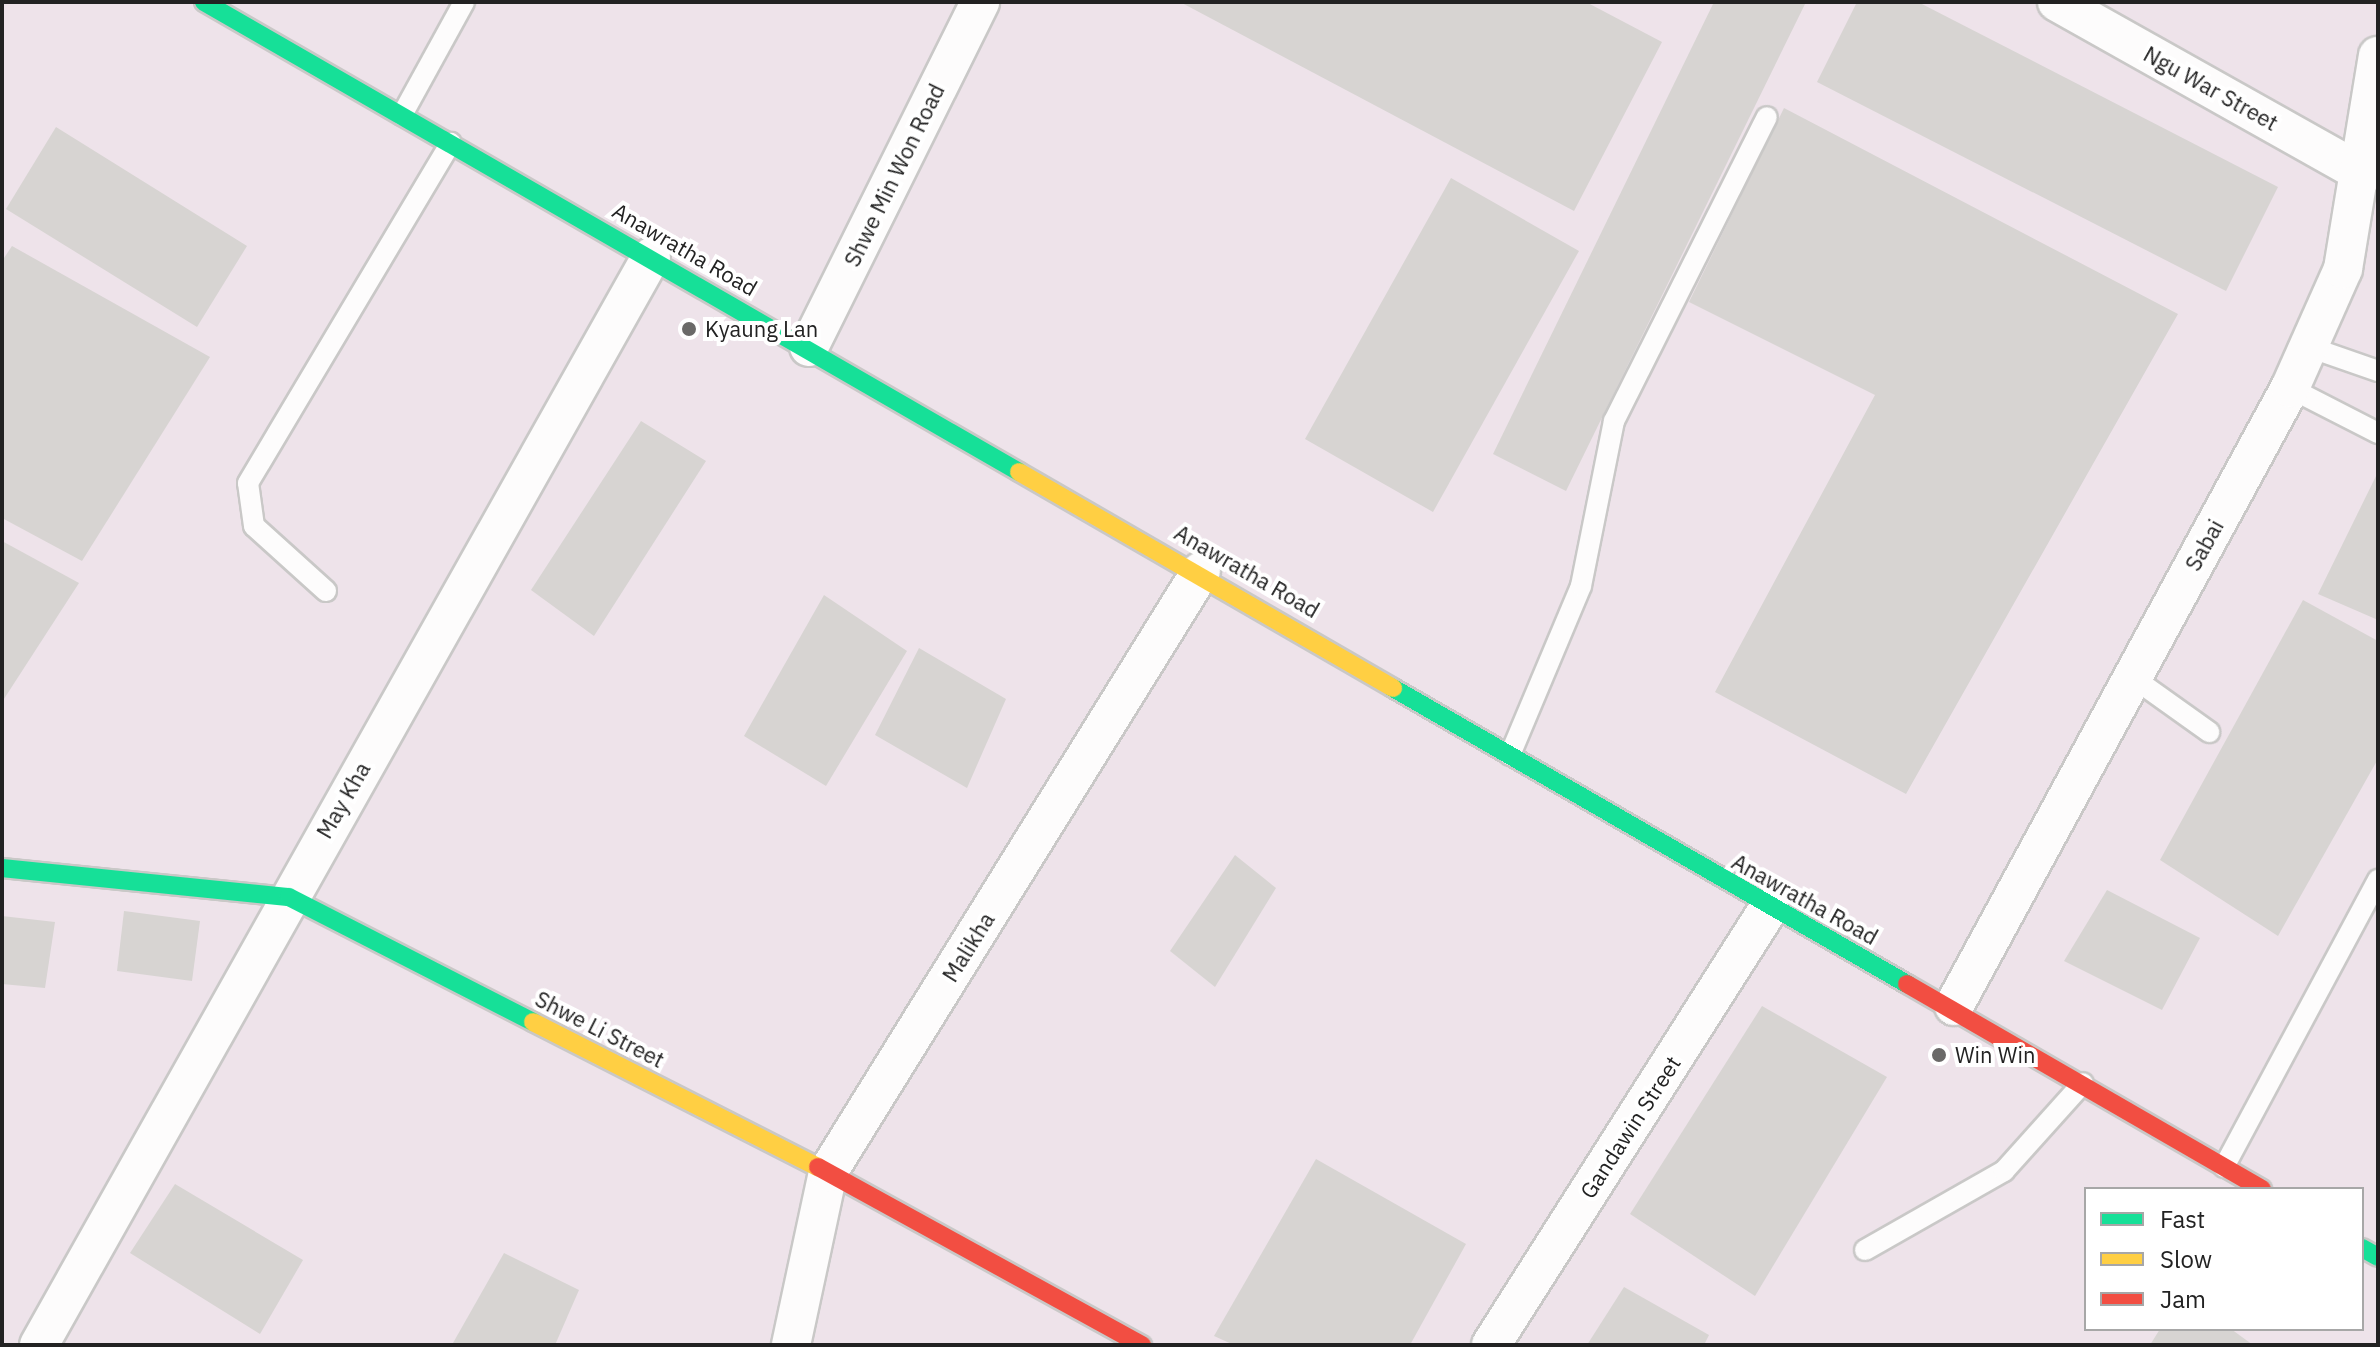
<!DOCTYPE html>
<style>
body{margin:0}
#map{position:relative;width:2380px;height:1347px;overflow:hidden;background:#f0eeeb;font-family:"IBM Plex Sans",sans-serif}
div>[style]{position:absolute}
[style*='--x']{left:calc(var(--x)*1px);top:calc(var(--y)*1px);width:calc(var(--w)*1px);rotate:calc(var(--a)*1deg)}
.industrial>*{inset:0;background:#eee3ea}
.building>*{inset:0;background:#d7d4d2}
.roads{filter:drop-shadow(2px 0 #c9c8c7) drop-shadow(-2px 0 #c9c8c7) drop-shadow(0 2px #c9c8c7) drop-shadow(0 -2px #c9c8c7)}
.lane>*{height:20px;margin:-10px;padding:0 10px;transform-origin:10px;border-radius:10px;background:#fdfcfc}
.street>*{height:38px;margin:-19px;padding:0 19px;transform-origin:19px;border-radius:19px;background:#fdfcfc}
.fast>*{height:18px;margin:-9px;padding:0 9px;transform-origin:9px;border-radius:9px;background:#16e098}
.slow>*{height:18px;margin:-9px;padding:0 9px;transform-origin:9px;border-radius:9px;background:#ffcf43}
.jam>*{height:18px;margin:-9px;padding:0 9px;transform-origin:9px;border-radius:9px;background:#f24e42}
.dots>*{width:22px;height:22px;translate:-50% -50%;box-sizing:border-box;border:4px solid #fff;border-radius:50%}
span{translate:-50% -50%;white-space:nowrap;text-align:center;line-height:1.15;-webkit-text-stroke:8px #fff;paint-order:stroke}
.street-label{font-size:22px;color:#222}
.poi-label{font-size:22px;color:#222}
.left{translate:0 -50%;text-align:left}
.frame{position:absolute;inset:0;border:4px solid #222;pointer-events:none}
.legend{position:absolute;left:2084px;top:1187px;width:280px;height:144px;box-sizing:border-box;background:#fff;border:2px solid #a7a7a7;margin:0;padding:10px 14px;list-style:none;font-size:24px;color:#222}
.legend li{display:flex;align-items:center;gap:16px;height:40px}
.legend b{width:40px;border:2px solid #a7a7a7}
</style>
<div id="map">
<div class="industrial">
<div style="clip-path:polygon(evenodd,2px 2px,2378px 2px,2378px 1345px,2px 1345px,2px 2px,2086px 1189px,2362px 1189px,2362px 1329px,2086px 1329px,2086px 1189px)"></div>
</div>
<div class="building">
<div style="clip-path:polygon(1180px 2px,1586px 2px,1662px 42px,1574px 211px)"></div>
<div style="clip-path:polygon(1714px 2px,1806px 2px,1566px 491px,1493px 454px)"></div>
<div style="clip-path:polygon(1857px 2px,1918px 2px,2278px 187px,2226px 291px,1817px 82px)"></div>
<div style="clip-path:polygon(1784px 108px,2178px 314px,1906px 794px,1715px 692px,1875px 395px,1689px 302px)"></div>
<div style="clip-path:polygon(56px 127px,247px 246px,197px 327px,6px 209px)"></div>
<div style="clip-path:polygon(1451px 178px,1579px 251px,1433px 512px,1305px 439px)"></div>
<div style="clip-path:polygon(12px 246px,210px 357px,82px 561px,2px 518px,2px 261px)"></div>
<div style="clip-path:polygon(641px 421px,706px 461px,594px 636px,531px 590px)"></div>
<div style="clip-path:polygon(2378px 472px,2378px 620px,2318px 594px)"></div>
<div style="clip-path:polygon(2px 541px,79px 583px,2px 702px)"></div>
<div style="clip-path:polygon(824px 595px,907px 651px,826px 786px,744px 736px)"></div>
<div style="clip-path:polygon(2303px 600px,2378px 641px,2378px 759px,2278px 936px,2160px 860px)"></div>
<div style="clip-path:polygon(919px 648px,1006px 699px,967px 788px,875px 735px)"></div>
<div style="clip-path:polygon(1235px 855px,1276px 888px,1215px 987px,1170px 951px)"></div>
<div style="clip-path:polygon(2107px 890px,2200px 938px,2162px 1010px,2064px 961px)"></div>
<div style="clip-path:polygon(124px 911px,200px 921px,192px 981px,117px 971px)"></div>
<div style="clip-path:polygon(2px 916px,55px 922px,45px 988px,2px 984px)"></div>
<div style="clip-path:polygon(1762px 1006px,1887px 1077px,1755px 1296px,1630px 1214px)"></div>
<div style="clip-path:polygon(1316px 1159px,1466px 1244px,1410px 1345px,1234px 1345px,1214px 1336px)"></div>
<div style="clip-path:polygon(175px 1184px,303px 1260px,260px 1334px,130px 1253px)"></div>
<div style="clip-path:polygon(504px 1253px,579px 1290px,555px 1345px,453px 1343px)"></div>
<div style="clip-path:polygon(1624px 1287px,1709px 1335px,1704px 1345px,1587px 1345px)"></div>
<div style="clip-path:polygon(2160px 1329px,2231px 1329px,2253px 1345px,2150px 1345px)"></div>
</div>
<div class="roads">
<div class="lane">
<div style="--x:402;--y:115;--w:129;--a:-61.2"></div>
<div style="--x:2309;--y:347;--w:73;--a:19.2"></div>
<div style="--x:2290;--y:388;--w:99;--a:27.1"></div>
<div style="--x:326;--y:591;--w:97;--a:-137.9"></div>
<div style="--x:254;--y:526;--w:43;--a:-97.9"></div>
<div style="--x:248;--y:483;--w:396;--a:-59.2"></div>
<div style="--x:2132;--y:677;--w:95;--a:35.5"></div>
<div style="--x:1510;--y:755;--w:183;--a:-67.2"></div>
<div style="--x:1581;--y:586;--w:168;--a:-78.7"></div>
<div style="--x:1614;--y:421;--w:340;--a:-63.3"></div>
<div style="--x:2224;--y:1167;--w:326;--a:-61.8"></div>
<div style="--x:1865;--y:1250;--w:160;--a:-29.6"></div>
<div style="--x:2004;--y:1171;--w:118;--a:-48.1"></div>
</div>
<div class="street">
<div style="--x:2057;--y:2;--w:352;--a:29.3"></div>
<div style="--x:809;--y:347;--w:385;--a:-63.6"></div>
<div style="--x:1954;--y:1006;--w:703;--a:-61.47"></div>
<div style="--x:2290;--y:388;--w:130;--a:-66"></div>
<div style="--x:2343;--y:269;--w:216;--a:-80.7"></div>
<div style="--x:39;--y:1345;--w:1248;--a:-60.64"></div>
<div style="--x:791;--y:1345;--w:177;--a:-77.9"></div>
<div style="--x:828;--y:1172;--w:707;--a:-58.17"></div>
<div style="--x:1491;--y:1345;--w:518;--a:-57.54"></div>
</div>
<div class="fast">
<div style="--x:204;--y:2;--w:941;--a:29.97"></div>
<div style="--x:1393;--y:688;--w:593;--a:29.94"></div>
<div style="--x:2;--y:868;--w:288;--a:5.8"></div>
<div style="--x:289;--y:897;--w:274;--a:27.1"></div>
<div style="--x:2362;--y:1248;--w:18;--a:29"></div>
</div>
<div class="slow">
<div style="--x:1019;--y:472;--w:432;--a:30"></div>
<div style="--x:533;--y:1022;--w:320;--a:27"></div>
</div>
<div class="jam">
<div style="--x:1907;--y:984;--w:410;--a:30"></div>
<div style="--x:818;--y:1167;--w:370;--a:28.8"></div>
</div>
</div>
<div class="dots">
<div style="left:689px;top:329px;background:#6a6968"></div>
<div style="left:1939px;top:1055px;background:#6a6968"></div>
</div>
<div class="street-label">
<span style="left:2211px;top:88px;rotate:29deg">Ngu War Street</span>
<span style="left:894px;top:175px;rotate:-64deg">Shwe Min Won Road</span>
<span style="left:685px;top:249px;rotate:30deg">Anawratha Road</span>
<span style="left:2204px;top:545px;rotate:-61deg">Sabai</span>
<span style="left:1247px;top:571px;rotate:30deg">Anawratha Road</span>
<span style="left:343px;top:800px;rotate:-60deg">May Kha</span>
<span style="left:1805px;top:899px;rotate:29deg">Anawratha Road</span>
<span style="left:968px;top:947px;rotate:-58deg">Malikha</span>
<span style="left:600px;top:1029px;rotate:27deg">Shwe Li Street</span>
<span style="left:1630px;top:1127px;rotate:-57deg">Gandawin Street</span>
</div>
<div class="poi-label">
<span class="left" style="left:705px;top:329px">Kyaung Lan</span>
<span class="left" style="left:1955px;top:1055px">Win Win</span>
</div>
<div class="frame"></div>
<ul class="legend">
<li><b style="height:10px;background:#16e098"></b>Fast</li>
<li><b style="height:10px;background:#ffcf43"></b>Slow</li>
<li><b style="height:10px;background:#f24e42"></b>Jam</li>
</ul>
</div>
